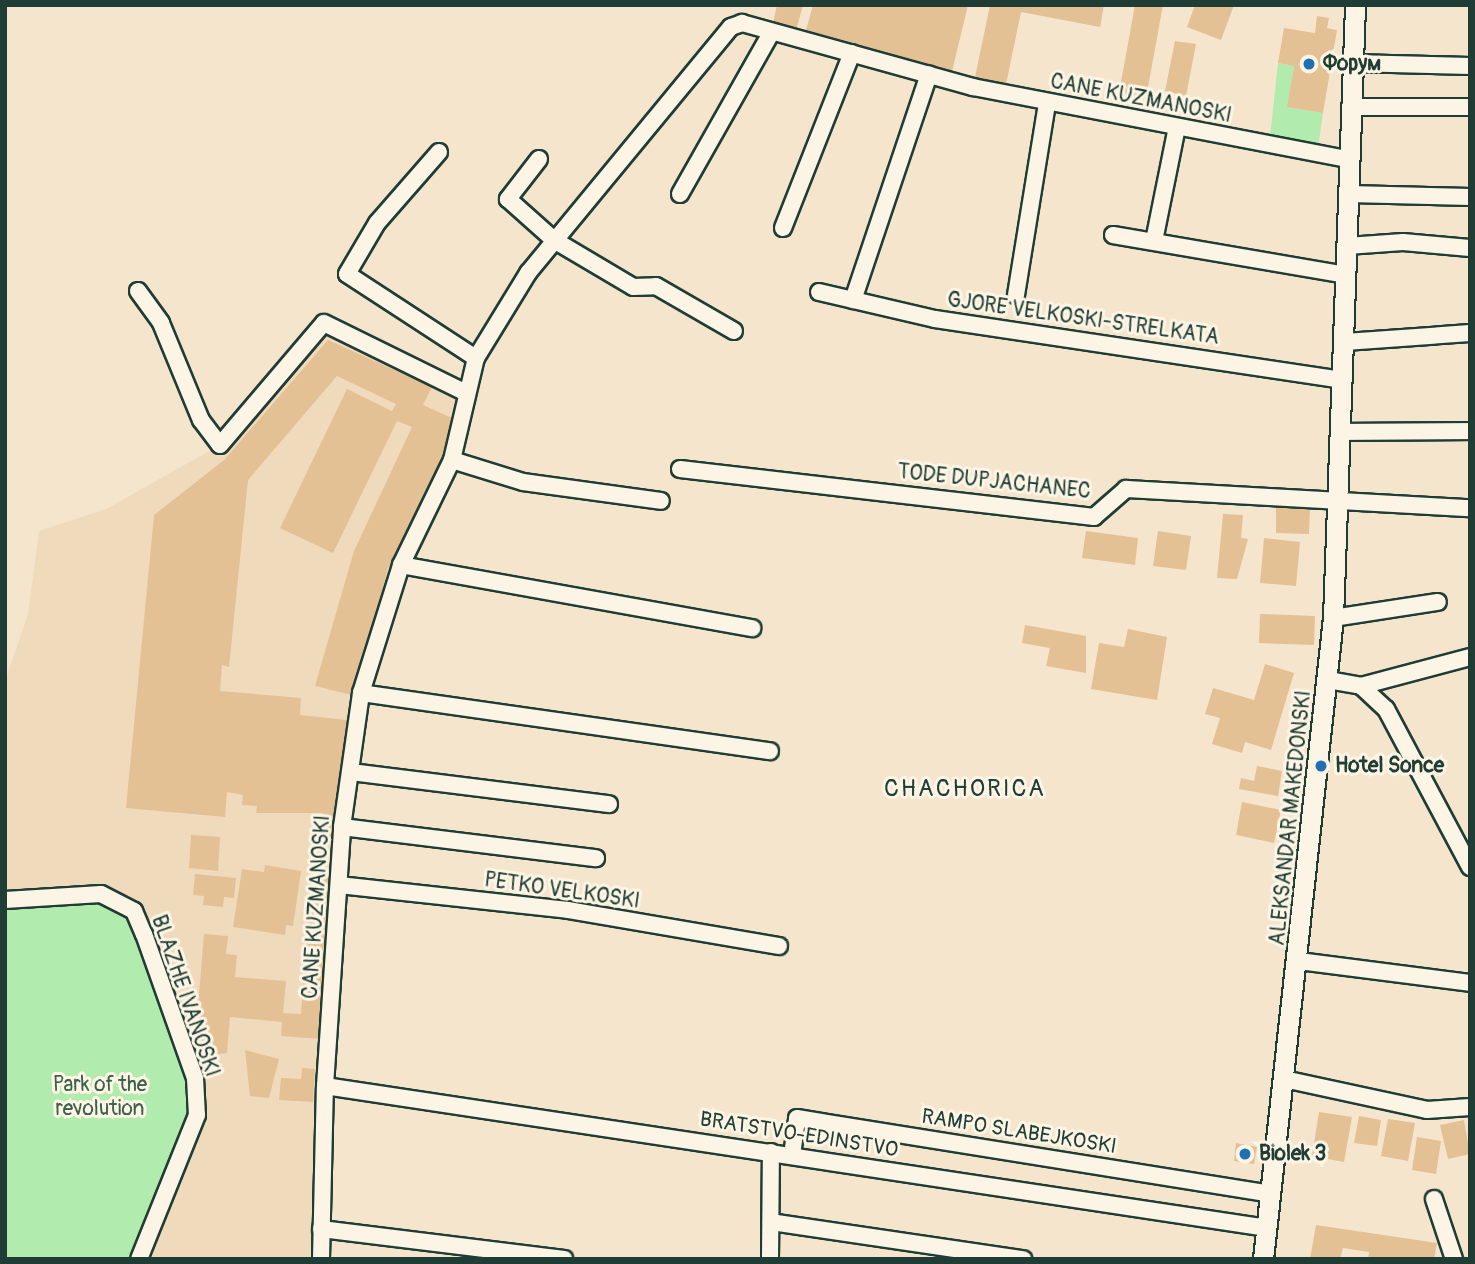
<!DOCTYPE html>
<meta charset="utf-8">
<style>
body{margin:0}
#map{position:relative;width:1475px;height:1264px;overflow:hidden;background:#f5e5cd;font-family:Pangolin,sans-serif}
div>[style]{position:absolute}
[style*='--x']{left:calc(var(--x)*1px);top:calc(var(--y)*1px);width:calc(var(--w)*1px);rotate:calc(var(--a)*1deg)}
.built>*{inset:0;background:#f0dabc}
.green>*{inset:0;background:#b2ebae}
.building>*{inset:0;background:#e4c095}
.roads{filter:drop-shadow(2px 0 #1f3d34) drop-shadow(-2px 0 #1f3d34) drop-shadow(0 2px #1f3d34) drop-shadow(0 -2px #1f3d34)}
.minor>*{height:16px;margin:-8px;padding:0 8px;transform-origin:8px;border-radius:8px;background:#fcf5e5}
.tertiary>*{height:19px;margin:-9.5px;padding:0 9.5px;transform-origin:9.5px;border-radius:9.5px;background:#fcf5e5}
.dots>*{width:19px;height:19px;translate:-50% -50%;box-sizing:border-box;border:4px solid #fcf5e5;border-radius:50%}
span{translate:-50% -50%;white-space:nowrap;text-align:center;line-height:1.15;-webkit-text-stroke:6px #fcf5e5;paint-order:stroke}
.poi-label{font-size:21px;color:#1f3d34;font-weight:700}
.left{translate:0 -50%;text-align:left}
.street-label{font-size:21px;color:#1f3d34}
.park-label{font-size:21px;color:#3c604c}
.quarter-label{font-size:24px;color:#1f3d34;letter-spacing:2px}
.frame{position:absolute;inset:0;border:7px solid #1f3d34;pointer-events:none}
</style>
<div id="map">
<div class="built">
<div style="clip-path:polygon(324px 323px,464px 392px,381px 627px,351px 772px,321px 1259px,139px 1259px,5px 900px,5px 681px,28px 614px,39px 531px,106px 509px,220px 445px)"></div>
</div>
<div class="green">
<div style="clip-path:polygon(1278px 63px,1294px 66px,1288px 107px,1323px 113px,1317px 154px,1269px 146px)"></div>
<div style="clip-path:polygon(101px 894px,134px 911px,177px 1030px,197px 1115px,139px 1259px,5px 1259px,5px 900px)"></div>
</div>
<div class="building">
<div style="clip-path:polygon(777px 5px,803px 5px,794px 38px,771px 33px)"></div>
<div style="clip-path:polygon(813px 5px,968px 5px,950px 80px,803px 41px)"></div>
<div style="clip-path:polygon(990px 5px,1104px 5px,1100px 27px,1021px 12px,1004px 94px,973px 87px)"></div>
<div style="clip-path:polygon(1135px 5px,1163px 5px,1146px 98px,1119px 93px)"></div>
<div style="clip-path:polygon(1195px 5px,1234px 5px,1221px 40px,1187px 27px)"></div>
<div style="clip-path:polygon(1317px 16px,1329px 18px,1327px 28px,1337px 30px,1323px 113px,1287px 107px,1294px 66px,1278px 63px,1284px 28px,1315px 33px)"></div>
<div style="clip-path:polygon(1175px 41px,1196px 44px,1186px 96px,1165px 91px)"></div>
<div style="clip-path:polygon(328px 340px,432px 387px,423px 405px,463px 423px,394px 569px,388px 567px,356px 696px,315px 686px,354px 551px,412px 427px,397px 421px,333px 553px,280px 528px,347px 389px,392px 411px,396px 404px,337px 376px,248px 480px,229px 667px,222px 665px,220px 691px,301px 698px,300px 715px,347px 720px,334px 842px,321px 841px,323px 813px,256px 813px,257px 806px,242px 805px,243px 795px,227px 792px,225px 817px,126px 808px,154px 515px,224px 460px)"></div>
<div style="clip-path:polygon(1276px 506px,1310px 507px,1309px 534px,1276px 533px)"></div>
<div style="clip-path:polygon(1223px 514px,1243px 515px,1241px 538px,1248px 539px,1237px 579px,1217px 578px)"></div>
<div style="clip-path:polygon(1086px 531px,1138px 538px,1135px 565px,1082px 558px)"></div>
<div style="clip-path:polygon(1158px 531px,1191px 536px,1186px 570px,1153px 566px)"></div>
<div style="clip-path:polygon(1264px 538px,1300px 542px,1296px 586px,1260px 583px)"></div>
<div style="clip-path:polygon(1260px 614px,1315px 616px,1314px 645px,1259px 643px)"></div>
<div style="clip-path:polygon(1025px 625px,1086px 636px,1086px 673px,1046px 666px,1050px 648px,1022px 643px)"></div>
<div style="clip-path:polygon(1128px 629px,1167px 637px,1157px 700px,1091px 689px,1099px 643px,1124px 647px)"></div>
<div style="clip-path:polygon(1265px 664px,1294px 673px,1271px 750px,1245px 742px,1242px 753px,1212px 744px,1220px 718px,1205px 714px,1213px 688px,1254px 700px)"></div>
<div style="clip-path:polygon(1257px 766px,1282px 771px,1278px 796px,1239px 789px,1241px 778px,1254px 781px)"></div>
<div style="clip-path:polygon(1242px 802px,1281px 810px,1274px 843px,1236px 835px)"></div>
<div style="clip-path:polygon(191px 835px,220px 837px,218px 871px,189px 868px)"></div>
<div style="clip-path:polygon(265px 865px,301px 871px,293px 926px,286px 925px,285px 935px,233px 927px,242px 869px,264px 872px)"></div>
<div style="clip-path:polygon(195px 874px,236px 878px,234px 898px,224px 897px,223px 907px,203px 905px,204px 896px,193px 895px)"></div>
<div style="clip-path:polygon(311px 876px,333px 878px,321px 1039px,281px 1036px,282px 1022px,230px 1017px,227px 1053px,208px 1055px,189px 1008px,198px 1007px,204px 934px,228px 936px,226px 954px,237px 955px,235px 977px,286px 981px,283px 1013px,301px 1014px)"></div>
<div style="clip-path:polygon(245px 1050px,279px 1059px,269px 1098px,250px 1096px)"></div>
<div style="clip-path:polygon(302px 1068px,315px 1069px,313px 1102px,279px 1100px,281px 1078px,301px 1079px)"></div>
<div style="clip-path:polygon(1319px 1112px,1352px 1117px,1344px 1162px,1312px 1156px)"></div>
<div style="clip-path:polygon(1359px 1116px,1381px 1120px,1377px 1146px,1354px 1143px)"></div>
<div style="clip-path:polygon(1388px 1119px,1415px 1123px,1408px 1161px,1381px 1156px)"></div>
<div style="clip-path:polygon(1464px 1120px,1470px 1154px,1448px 1159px,1440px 1125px)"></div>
<div style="clip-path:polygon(1417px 1137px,1441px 1141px,1436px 1174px,1412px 1170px)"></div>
<div style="clip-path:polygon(1236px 1143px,1257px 1147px,1254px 1164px,1234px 1161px)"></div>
<div style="clip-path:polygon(1316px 1225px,1437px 1243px,1434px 1259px,1368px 1259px,1369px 1252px,1343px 1248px,1340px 1259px,1310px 1259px)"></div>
</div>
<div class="roads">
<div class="minor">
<div style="--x:1352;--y:63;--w:118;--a:1.5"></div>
<div style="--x:1350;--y:107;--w:120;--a:0"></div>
<div style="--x:439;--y:152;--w:94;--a:131.1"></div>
<div style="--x:377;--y:223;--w:59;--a:120.5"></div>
<div style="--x:347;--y:274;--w:154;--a:33.1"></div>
<div style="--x:539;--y:159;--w:51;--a:127.8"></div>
<div style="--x:508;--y:199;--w:62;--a:41.7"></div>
<div style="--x:554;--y:240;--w:92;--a:30.7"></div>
<div style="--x:633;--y:287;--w:23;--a:-2"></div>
<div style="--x:656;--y:286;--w:90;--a:30"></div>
<div style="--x:680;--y:194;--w:185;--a:-60.5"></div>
<div style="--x:1349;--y:194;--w:121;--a:1.4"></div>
<div style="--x:783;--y:228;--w:188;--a:-68.5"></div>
<div style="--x:1113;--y:235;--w:236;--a:9.7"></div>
<div style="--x:1154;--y:241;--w:116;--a:-78.6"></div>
<div style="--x:1347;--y:246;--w:56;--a:-4.1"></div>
<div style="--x:1403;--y:242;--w:67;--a:5.1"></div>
<div style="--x:138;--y:291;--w:39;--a:54"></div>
<div style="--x:161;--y:323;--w:105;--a:67.6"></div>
<div style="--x:201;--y:420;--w:31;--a:53"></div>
<div style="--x:220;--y:445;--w:160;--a:-49.6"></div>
<div style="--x:324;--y:323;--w:156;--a:26.2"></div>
<div style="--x:819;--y:292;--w:119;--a:13.1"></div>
<div style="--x:935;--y:319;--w:413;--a:8.5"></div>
<div style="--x:1016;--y:295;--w:194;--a:-80.8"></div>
<div style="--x:853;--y:300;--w:238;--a:-71.4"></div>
<div style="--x:1345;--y:342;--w:125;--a:-4.1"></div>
<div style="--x:1342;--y:432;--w:128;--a:-0.4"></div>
<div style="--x:452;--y:460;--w:74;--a:17.2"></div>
<div style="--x:523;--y:482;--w:139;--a:7.8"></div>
<div style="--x:680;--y:469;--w:417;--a:6.6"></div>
<div style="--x:1094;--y:517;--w:43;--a:-41.2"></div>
<div style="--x:1126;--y:489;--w:345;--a:3.2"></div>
<div style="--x:401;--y:565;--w:357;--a:10.2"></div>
<div style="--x:1333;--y:618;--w:106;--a:-8.7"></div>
<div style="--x:1328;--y:680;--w:34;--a:10"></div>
<div style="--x:1361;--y:686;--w:34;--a:43"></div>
<div style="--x:1386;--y:709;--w:179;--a:62"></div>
<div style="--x:1361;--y:686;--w:113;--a:-14.9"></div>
<div style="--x:361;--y:693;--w:413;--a:8.1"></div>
<div style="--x:351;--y:772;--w:260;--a:7.1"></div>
<div style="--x:342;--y:827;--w:256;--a:7"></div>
<div style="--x:339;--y:885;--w:230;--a:6.2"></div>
<div style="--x:568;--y:910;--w:214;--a:9.7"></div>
<div style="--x:5;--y:900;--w:96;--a:-3.6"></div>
<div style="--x:101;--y:894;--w:37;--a:27"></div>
<div style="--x:134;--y:911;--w:25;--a:67"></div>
<div style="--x:144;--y:934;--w:153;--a:70.5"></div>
<div style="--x:195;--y:1078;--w:37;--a:87"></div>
<div style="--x:197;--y:1115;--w:155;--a:111.9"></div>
<div style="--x:1299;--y:961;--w:172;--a:7.3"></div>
<div style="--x:1284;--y:1079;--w:146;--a:12.2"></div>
<div style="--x:1427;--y:1110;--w:43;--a:-4"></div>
<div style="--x:325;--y:1086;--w:953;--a:8.57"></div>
<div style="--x:792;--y:1155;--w:37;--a:-82"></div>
<div style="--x:797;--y:1118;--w:480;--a:9.1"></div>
<div style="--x:1434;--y:1199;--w:63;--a:71.6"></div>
<div style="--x:771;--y:1222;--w:255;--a:8.4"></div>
<div style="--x:321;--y:1229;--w:245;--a:7"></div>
<div style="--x:321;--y:1259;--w:173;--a:-88.7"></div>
<div style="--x:325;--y:1086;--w:260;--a:-86.2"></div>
<div style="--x:342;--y:827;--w:135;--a:-81.9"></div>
<div style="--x:361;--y:693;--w:134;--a:-72.6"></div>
<div style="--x:401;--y:565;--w:117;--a:-64.1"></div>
<div style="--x:452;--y:460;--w:105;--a:-76.8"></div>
<div style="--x:476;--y:358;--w:100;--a:-58.5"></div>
<div style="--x:528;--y:273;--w:319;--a:-50.5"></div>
<div style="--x:731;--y:27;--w:12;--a:-20"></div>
<div style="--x:742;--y:23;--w:240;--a:15.5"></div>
<div style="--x:973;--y:87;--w:382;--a:10.9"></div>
<div style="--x:770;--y:1259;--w:107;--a:-89.5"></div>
</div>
<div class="tertiary">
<div style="--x:1263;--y:1259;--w:645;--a:-83.77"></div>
<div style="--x:1333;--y:618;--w:613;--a:-87.94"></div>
</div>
</div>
<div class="dots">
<div style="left:1309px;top:64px;background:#1f6fb2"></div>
<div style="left:1321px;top:766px;background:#1f6fb2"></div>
<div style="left:1245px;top:1154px;background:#1f6fb2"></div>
</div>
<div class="poi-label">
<span class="left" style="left:1323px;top:64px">Форум</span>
<span class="left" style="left:1335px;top:766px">Hotel Sonce</span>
<span class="left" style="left:1259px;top:1154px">Biolek 3</span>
</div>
<div class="street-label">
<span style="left:1141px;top:99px;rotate:11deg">CANE KUZMANOSKI</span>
<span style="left:1083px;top:319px;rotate:8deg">GJORE VELKOSKI-STRELKATA</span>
<span style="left:994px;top:482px;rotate:6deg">TODE DUPJACHANEC</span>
<span style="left:1291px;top:818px;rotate:-84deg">ALEKSANDAR MAKEDONSKI</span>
<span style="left:562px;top:891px;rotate:8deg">PETKO VELKOSKI</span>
<span style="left:317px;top:907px;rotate:-86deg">CANE KUZMANOSKI</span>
<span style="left:185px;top:996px;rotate:71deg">BLAZHE IVANOSKI</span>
<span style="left:1019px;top:1132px;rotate:9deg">RAMPO SLABEJKOSKI</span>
<span style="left:799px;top:1135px;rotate:9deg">BRATSTVO-EDINSTVO</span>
</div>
<div class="park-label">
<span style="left:100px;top:1097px">Park of the<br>revolution</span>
</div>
<div class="quarter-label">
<span style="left:965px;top:789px">CHACHORICA</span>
</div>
<div class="frame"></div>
</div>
